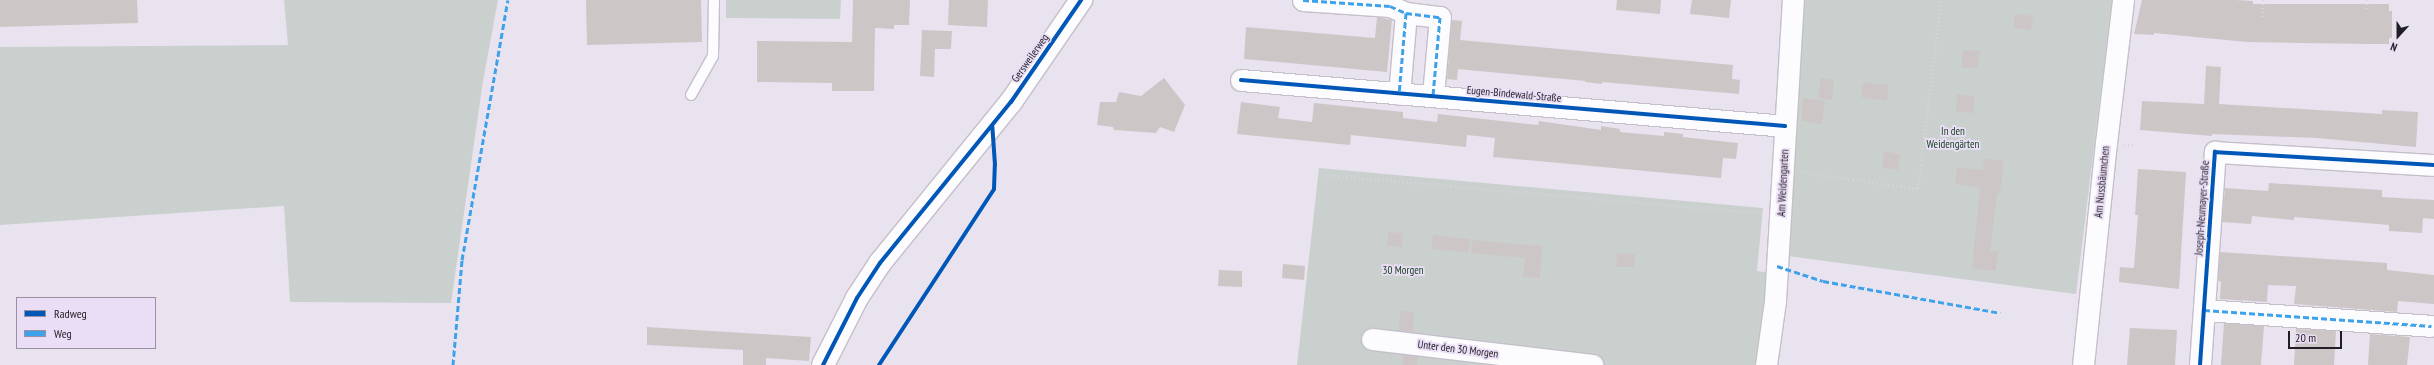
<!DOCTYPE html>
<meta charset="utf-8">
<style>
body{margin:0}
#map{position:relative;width:2434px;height:365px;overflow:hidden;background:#e9e3f0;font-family:"PT Sans Narrow",sans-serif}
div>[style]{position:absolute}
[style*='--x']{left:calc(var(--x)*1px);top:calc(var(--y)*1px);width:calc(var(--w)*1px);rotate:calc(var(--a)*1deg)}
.green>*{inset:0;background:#cad0ce}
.building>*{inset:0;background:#cdc6c7}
.path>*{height:2.5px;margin-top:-1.25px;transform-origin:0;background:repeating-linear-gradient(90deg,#d6d5d9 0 1px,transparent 0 4px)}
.roads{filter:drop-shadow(1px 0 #c4bfca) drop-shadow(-1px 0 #c4bfca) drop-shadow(0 1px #c4bfca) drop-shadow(0 -1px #c4bfca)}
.lane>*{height:10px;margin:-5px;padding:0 5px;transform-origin:5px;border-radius:5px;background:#fcfbfd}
.street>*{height:21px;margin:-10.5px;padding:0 10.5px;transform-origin:10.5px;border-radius:10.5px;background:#fcfbfd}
.secondary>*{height:22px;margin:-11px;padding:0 11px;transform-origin:11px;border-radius:11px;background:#fcfbfd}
.quiet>*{height:3px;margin-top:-1.5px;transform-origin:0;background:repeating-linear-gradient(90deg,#3ea2eb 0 6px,transparent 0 9px)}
.cycleway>*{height:4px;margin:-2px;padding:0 2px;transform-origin:2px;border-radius:2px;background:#0057b8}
span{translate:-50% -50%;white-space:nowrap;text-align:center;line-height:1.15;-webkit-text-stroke:3.5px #e9def5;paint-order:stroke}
.street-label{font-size:11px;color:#211d25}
.park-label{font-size:11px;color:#174020}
.legend{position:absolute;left:16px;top:297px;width:140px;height:52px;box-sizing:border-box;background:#e9def5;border:1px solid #9991a2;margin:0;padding:5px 7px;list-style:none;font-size:12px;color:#211d25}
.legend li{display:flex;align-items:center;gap:8px;height:20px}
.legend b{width:20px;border:1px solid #9991a2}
.north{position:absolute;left:2378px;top:16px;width:40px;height:40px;-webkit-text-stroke:3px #e9def5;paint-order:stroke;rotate:201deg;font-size:11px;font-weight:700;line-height:16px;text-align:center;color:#211d25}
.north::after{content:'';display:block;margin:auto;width:14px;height:18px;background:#211d25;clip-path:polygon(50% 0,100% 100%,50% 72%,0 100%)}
.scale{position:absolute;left:2288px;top:331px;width:54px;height:18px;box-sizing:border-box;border:2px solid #211d25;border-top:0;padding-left:5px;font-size:12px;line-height:14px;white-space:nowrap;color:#211d25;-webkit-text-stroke:3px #e9def5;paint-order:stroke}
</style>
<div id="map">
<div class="green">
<div style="clip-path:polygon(284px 0,498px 0,483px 81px,451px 303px,290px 302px,284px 206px,0 225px,0 47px,288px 45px)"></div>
<div style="clip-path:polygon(726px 0,841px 0,840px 19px,726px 18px)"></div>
<div style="clip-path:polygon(1803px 0,2112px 0,2076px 294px,1787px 256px)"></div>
<div style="clip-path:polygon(1319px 168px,1763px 208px,1757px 271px,1771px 273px,1759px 365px,1297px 365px)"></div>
</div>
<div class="building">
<div style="clip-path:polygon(0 0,137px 0,138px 23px,0 27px)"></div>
<div style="clip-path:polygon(586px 0,701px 0,702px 42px,587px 45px)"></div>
<div style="clip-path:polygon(853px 0,910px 0,909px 25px,894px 25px,894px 29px,875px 28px,874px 91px,832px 91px,832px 83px,757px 82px,757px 41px,852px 42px)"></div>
<div style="clip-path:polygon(949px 0,988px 0,987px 27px,948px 25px)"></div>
<div style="clip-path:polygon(1617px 0,1661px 0,1660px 14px,1616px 10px)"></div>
<div style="clip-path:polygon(1692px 0,1731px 0,1729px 18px,1690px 14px)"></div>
<div style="clip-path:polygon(2142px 0,2235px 0,2253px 1px,2253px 4px,2389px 4px,2389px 11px,2392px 11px,2392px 38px,2389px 38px,2389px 44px,2369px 44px,2247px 42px,2154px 33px,2154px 35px,2134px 34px)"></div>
<div style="clip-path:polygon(2015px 14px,2033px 16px,2031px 30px,2013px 28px)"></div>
<div style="clip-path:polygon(1377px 17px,1392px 20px,1387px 72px,1244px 59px,1246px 27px,1375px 38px)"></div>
<div style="clip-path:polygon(1452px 20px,1462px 21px,1460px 40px,1733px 65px,1732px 79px,1740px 80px,1739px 94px,1602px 82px,1602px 84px,1585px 82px,1586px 81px,1458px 69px,1457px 80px,1447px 79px)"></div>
<div style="clip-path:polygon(922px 30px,952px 31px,951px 49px,935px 49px,934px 77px,920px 76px)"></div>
<div style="clip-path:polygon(1963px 50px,1980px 51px,1978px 69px,1961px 67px)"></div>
<div style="clip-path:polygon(2206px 66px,2221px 67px,2219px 104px,2382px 114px,2382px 110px,2418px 112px,2416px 147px,2316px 138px,2212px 134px,2212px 136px,2140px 130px,2142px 101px,2204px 104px)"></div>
<div style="clip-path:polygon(1164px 78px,1185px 105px,1174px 132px,1160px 127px,1156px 133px,1114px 130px,1113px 127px,1097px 125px,1100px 102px,1116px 102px,1119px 92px,1141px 96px)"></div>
<div style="clip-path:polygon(1821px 78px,1834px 80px,1832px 100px,1818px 98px)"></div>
<div style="clip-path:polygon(1863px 82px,1889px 85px,1887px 101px,1861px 97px)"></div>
<div style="clip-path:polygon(1957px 94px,1975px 96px,1973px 113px,1956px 111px)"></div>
<div style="clip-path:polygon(1803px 98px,1825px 101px,1822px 124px,1801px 121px)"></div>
<div style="clip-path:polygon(1241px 102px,1280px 107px,1278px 118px,1312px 122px,1314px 103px,1403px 112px,1403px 118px,1437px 122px,1438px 114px,1538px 125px,1539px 121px,1601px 130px,1601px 126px,1620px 129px,1620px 132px,1664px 136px,1664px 132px,1674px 133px,1683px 134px,1683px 137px,1738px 143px,1736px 159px,1723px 158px,1721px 178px,1493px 157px,1495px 138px,1467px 135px,1466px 147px,1351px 135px,1350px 145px,1237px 134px)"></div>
<div style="clip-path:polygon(1884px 151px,1900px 154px,1898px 170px,1882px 168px)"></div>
<div style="clip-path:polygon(1984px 159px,2004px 161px,2000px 193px,1997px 193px,1990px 251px,1998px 251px,1996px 271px,1972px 268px,1980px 188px,1955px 184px,1957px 167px,1983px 170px)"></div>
<div style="clip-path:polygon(2138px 169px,2186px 172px,2179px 289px,2119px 282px,2120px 267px,2134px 268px,2138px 215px,2135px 215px)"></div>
<div style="clip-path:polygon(2269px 183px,2382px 190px,2382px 197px,2434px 200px,2434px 219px,2423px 218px,2422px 233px,2389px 231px,2389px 225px,2294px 217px,2294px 220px,2252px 216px,2251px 224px,2222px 222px,2225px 188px,2268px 191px)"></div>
<div style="clip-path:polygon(1388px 232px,1403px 233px,1402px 247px,1387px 246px)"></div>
<div style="clip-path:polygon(1433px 235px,1470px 239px,1468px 253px,1432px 249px)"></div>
<div style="clip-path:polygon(1472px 240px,1542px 246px,1540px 278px,1523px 277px,1525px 258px,1471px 253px)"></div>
<div style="clip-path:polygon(2220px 252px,2387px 263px,2387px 270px,2434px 275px,2434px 304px,2398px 301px,2397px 312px,2294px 304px,2296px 286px,2268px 285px,2267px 302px,2220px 299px,2221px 282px,2218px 281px)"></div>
<div style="clip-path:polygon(1617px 253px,1635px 254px,1634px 267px,1616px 267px)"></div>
<div style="clip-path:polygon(1283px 264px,1305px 266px,1304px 280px,1282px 278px)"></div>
<div style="clip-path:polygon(1219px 270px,1242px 271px,1242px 287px,1218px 286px)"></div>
<div style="clip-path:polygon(1400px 311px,1414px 312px,1413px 332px,1399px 330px)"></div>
<div style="clip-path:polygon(2224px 323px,2264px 326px,2261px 365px,2221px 365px)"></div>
<div style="clip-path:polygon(647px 327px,811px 337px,809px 361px,766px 358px,766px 365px,743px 365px,743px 350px,647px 345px)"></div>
<div style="clip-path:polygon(2130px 328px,2177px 330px,2175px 365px,2127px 365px)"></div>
<div style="clip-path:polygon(2296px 329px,2336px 331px,2334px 365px,2294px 365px)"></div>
<div style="clip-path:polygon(2370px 334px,2410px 337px,2407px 365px,2368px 365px)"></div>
<div style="clip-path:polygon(1403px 355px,1418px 357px,1417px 365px,1403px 365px)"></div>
</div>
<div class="path">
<div style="--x:2367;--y:0;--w:11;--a:90"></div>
<div style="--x:2262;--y:17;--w:17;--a:-87"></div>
<div style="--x:2124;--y:144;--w:9;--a:6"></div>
<div style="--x:1801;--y:172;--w:118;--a:8.3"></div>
<div style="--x:1918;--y:189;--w:190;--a:-83.1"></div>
<div style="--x:1327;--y:175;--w:436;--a:5"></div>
</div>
<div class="roads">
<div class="lane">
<div style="--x:691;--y:95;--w:45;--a:-60.6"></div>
<div style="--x:713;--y:56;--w:56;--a:-89"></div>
</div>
<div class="street">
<div style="--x:1303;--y:0;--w:87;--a:3.9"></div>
<div style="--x:1390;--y:6;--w:17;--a:24"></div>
<div style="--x:1406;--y:13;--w:81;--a:94.9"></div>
<div style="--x:1406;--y:13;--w:34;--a:7"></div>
<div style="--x:1440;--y:17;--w:79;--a:95.1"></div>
<div style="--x:1241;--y:80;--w:546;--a:4.83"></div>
<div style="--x:2204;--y:310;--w:228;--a:4"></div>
<div style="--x:1372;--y:339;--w:222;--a:6.7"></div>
<div style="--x:1766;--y:365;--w:65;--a:-82"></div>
<div style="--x:1775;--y:301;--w:302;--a:-86.6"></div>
<div style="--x:2083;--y:365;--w:223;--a:-84.1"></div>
<div style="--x:2106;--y:143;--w:144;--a:-83.2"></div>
<div style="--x:2200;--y:365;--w:214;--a:-86"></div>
<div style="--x:2215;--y:152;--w:219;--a:3.4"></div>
</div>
<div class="secondary">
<div style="--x:823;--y:365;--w:75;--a:-63.1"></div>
<div style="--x:857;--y:298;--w:42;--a:-56.7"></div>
<div style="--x:880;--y:263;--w:208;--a:-50.9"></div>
<div style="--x:1011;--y:102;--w:124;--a:-55.5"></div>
</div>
</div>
<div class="quiet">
<div style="--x:1303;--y:0;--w:87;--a:3.9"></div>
<div style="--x:1390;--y:6;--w:17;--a:24"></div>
<div style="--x:1406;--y:13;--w:81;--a:94.9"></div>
<div style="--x:1406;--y:13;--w:34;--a:7"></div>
<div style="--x:1440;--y:17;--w:79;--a:95.1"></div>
<div style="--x:1777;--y:266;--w:48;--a:18.1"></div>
<div style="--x:1823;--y:281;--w:180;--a:10.2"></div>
<div style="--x:2204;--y:310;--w:228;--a:4"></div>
<div style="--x:453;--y:365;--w:105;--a:-85.1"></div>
<div style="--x:462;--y:260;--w:264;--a:-80"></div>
</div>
<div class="cycleway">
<div style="--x:1241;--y:80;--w:546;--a:4.83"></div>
<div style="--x:823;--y:365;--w:75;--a:-63.1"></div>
<div style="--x:857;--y:298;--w:42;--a:-56.7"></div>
<div style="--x:880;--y:263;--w:208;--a:-50.9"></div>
<div style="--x:1011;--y:102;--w:124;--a:-55.5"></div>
<div style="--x:879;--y:365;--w:210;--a:-56.8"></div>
<div style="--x:994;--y:189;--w:24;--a:-88"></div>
<div style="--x:995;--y:165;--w:39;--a:-94"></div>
<div style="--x:2200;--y:365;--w:214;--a:-86"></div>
<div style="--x:2215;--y:152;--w:219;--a:3.4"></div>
</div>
<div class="street-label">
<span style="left:1030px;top:58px;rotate:-55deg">Gersweilerweg</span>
<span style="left:1514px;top:94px;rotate:5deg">Eugen-Bindewald-Straße</span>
<span style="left:2102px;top:182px;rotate:-84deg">Am Nussbäumchen</span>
<span style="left:1783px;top:183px;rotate:-87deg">Am Weidengarten</span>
<span style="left:2202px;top:208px;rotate:-86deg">Joseph-Neumayer-Straße</span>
<span style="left:1458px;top:349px;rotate:7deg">Unter den 30 Morgen</span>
</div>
<div class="park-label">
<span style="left:1953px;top:138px">In den<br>Weidengärten</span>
<span style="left:1403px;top:270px">30 Morgen</span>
</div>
<ul class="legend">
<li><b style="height:5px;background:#0057b8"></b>Radweg</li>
<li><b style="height:5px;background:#3ea2eb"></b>Weg</li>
</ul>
<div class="north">N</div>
<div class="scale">20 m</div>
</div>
